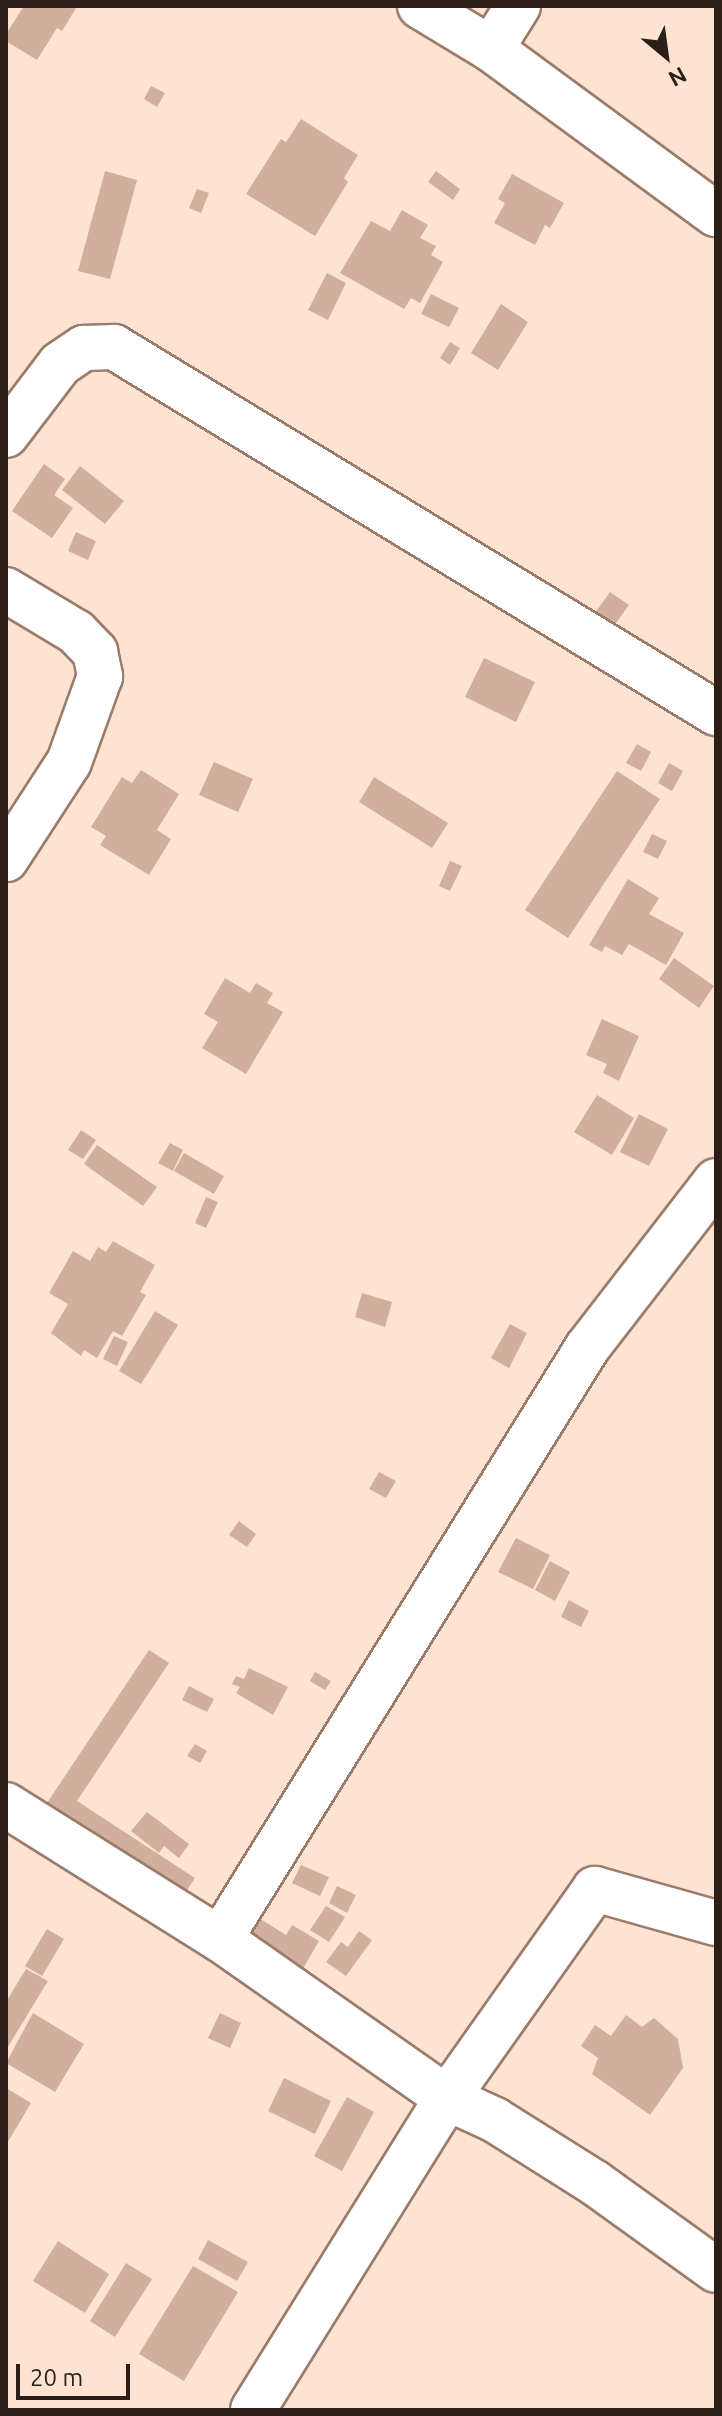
<!DOCTYPE html>
<style>
body{margin:0}
#map{position:relative;width:722px;height:2416px;overflow:hidden;background:#fee3d3;font-family:Ubuntu,sans-serif}
div>[style]{position:absolute}
[style*='--x']{left:calc(var(--x)*1px);top:calc(var(--y)*1px);width:calc(var(--w)*1px);rotate:calc(var(--a)*1deg)}
.building>*{inset:0;background:#d0af9c}
.roads{filter:drop-shadow(2px 0 #9b7c6b) drop-shadow(-2px 0 #9b7c6b) drop-shadow(0 2px #9b7c6b) drop-shadow(0 -2px #9b7c6b)}
.minor>*{height:44px;margin:-22px;padding:0 22px;transform-origin:22px;border-radius:22px;background:#fff}
span{translate:-50% -50%;white-space:nowrap;text-align:center;line-height:1.15;-webkit-text-stroke:8px #fee3d3;paint-order:stroke}
.frame{position:absolute;inset:0;border:8px solid #2c1f18;pointer-events:none}
.north{position:absolute;left:626px;top:16px;width:80px;height:80px;-webkit-text-stroke:6px #fee3d3;paint-order:stroke;rotate:151deg;font-size:22px;font-weight:700;line-height:32px;text-align:center;color:#2c1f18}
.north::after{content:'';display:block;margin:auto;width:28px;height:36px;background:#2c1f18;clip-path:polygon(50% 0,100% 100%,50% 72%,0 100%)}
.scale{position:absolute;left:16px;top:2364px;width:114px;height:36px;box-sizing:border-box;border:4px solid #2c1f18;border-top:0;padding-left:10px;font-size:24px;line-height:28px;white-space:nowrap;color:#2c1f18;-webkit-text-stroke:6px #fee3d3;paint-order:stroke}
</style>
<div id="map">
<div class="building">
<div style="clip-path:polygon(24px 6px,76px 8px,62px 31px,57px 28px,37px 60px,6px 41px,6px 34px)"></div>
<div style="clip-path:polygon(151px 86px,165px 93px,157px 107px,144px 99px)"></div>
<div style="clip-path:polygon(301px 119px,358px 155px,344px 178px,348px 182px,315px 236px,246px 194px,281px 139px,286px 142px)"></div>
<div style="clip-path:polygon(105px 171px,137px 180px,110px 279px,78px 271px)"></div>
<div style="clip-path:polygon(436px 171px,460px 189px,453px 200px,428px 182px)"></div>
<div style="clip-path:polygon(512px 174px,564px 203px,550px 228px,545px 225px,535px 245px,494px 223px,505px 203px,498px 199px)"></div>
<div style="clip-path:polygon(197px 189px,209px 193px,201px 213px,189px 208px)"></div>
<div style="clip-path:polygon(402px 210px,428px 225px,420px 238px,436px 246px,431px 255px,443px 262px,420px 303px,411px 298px,404px 309px,340px 273px,371px 221px,390px 231px)"></div>
<div style="clip-path:polygon(327px 273px,346px 283px,328px 320px,308px 310px)"></div>
<div style="clip-path:polygon(431px 294px,459px 308px,449px 327px,421px 314px)"></div>
<div style="clip-path:polygon(501px 304px,528px 322px,498px 370px,471px 353px)"></div>
<div style="clip-path:polygon(450px 342px,460px 348px,450px 365px,440px 358px)"></div>
<div style="clip-path:polygon(44px 464px,65px 479px,54px 495px,73px 508px,52px 538px,12px 511px)"></div>
<div style="clip-path:polygon(80px 466px,124px 501px,105px 524px,62px 490px)"></div>
<div style="clip-path:polygon(76px 532px,96px 541px,88px 560px,68px 551px)"></div>
<div style="clip-path:polygon(610px 592px,629px 605px,611px 630px,592px 617px)"></div>
<div style="clip-path:polygon(484px 658px,535px 682px,516px 722px,465px 697px)"></div>
<div style="clip-path:polygon(637px 744px,651px 752px,641px 771px,626px 763px)"></div>
<div style="clip-path:polygon(214px 762px,253px 779px,238px 812px,199px 795px)"></div>
<div style="clip-path:polygon(669px 763px,683px 771px,672px 791px,658px 783px)"></div>
<div style="clip-path:polygon(141px 770px,179px 794px,157px 830px,171px 839px,149px 875px,100px 845px,106px 836px,91px 827px,122px 777px,132px 783px)"></div>
<div style="clip-path:polygon(617px 771px,660px 799px,568px 938px,525px 910px)"></div>
<div style="clip-path:polygon(374px 777px,448px 823px,432px 848px,359px 802px)"></div>
<div style="clip-path:polygon(652px 834px,667px 841px,658px 859px,643px 852px)"></div>
<div style="clip-path:polygon(450px 861px,462px 866px,450px 891px,439px 886px)"></div>
<div style="clip-path:polygon(628px 879px,659px 898px,649px 914px,684px 933px,666px 965px,629px 944px,622px 955px,605px 946px,602px 952px,589px 945px)"></div>
<div style="clip-path:polygon(674px 958px,714px 986px,699px 1008px,659px 979px)"></div>
<div style="clip-path:polygon(225px 978px,250px 993px,256px 983px,273px 993px,267px 1003px,283px 1012px,246px 1074px,202px 1048px,218px 1022px,204px 1014px)"></div>
<div style="clip-path:polygon(602px 1019px,639px 1036px,619px 1081px,603px 1073px,607px 1064px,586px 1055px)"></div>
<div style="clip-path:polygon(597px 1095px,634px 1118px,612px 1155px,574px 1132px)"></div>
<div style="clip-path:polygon(639px 1114px,668px 1129px,649px 1166px,620px 1152px)"></div>
<div style="clip-path:polygon(81px 1130px,96px 1140px,83px 1159px,68px 1150px)"></div>
<div style="clip-path:polygon(170px 1143px,183px 1150px,173px 1171px,158px 1163px)"></div>
<div style="clip-path:polygon(97px 1145px,157px 1187px,143px 1206px,84px 1164px)"></div>
<div style="clip-path:polygon(184px 1153px,224px 1176px,214px 1194px,174px 1171px)"></div>
<div style="clip-path:polygon(206px 1197px,218px 1202px,206px 1228px,195px 1223px)"></div>
<div style="clip-path:polygon(113px 1241px,155px 1265px,140px 1292px,146px 1295px,122px 1336px,113px 1331px,97px 1358px,84px 1350px,81px 1356px,51px 1333px,68px 1304px,49px 1293px,73px 1251px,90px 1261px,98px 1247px,106px 1252px)"></div>
<div style="clip-path:polygon(362px 1293px,392px 1302px,385px 1327px,355px 1317px)"></div>
<div style="clip-path:polygon(155px 1311px,178px 1325px,141px 1384px,119px 1371px)"></div>
<div style="clip-path:polygon(510px 1324px,527px 1333px,509px 1368px,491px 1358px)"></div>
<div style="clip-path:polygon(114px 1336px,128px 1342px,117px 1366px,103px 1359px)"></div>
<div style="clip-path:polygon(379px 1472px,396px 1481px,386px 1498px,369px 1489px)"></div>
<div style="clip-path:polygon(239px 1521px,256px 1534px,247px 1547px,229px 1535px)"></div>
<div style="clip-path:polygon(516px 1538px,550px 1555px,533px 1589px,498px 1572px)"></div>
<div style="clip-path:polygon(550px 1561px,570px 1572px,555px 1601px,535px 1590px)"></div>
<div style="clip-path:polygon(569px 1600px,589px 1611px,581px 1627px,561px 1617px)"></div>
<div style="clip-path:polygon(149px 1650px,169px 1663px,77px 1801px,195px 1878px,175px 1908px,37px 1818px)"></div>
<div style="clip-path:polygon(249px 1668px,288px 1687px,273px 1715px,236px 1693px,240px 1687px,232px 1684px,236px 1676px,244px 1679px)"></div>
<div style="clip-path:polygon(315px 1672px,331px 1681px,325px 1690px,310px 1681px)"></div>
<div style="clip-path:polygon(189px 1686px,214px 1699px,207px 1712px,182px 1700px)"></div>
<div style="clip-path:polygon(195px 1744px,207px 1751px,200px 1763px,187px 1756px)"></div>
<div style="clip-path:polygon(147px 1812px,189px 1844px,179px 1858px,164px 1846px,159px 1853px,131px 1831px)"></div>
<div style="clip-path:polygon(301px 1865px,329px 1877px,320px 1896px,292px 1883px)"></div>
<div style="clip-path:polygon(337px 1886px,356px 1895px,347px 1913px,329px 1903px)"></div>
<div style="clip-path:polygon(326px 1906px,345px 1917px,329px 1942px,310px 1930px)"></div>
<div style="clip-path:polygon(254px 1915px,286px 1935px,292px 1925px,319px 1941px,301px 1972px,242px 1936px)"></div>
<div style="clip-path:polygon(47px 1929px,64px 1939px,42px 1976px,25px 1966px)"></div>
<div style="clip-path:polygon(359px 1931px,372px 1940px,346px 1976px,326px 1962px,341px 1942px,348px 1947px)"></div>
<div style="clip-path:polygon(26px 1969px,48px 1981px,6px 2050px,6px 2002px)"></div>
<div style="clip-path:polygon(33px 2013px,84px 2044px,55px 2092px,6px 2063px)"></div>
<div style="clip-path:polygon(220px 2013px,241px 2023px,230px 2048px,208px 2038px)"></div>
<div style="clip-path:polygon(626px 2015px,642px 2027px,654px 2018px,678px 2039px,683px 2068px,650px 2115px,592px 2074px,598px 2058px,581px 2046px,595px 2025px,611px 2036px)"></div>
<div style="clip-path:polygon(284px 2078px,331px 2101px,315px 2134px,268px 2111px)"></div>
<div style="clip-path:polygon(6px 2088px,31px 2103px,6px 2145px)"></div>
<div style="clip-path:polygon(347px 2097px,374px 2112px,342px 2171px,314px 2156px)"></div>
<div style="clip-path:polygon(208px 2240px,248px 2262px,237px 2281px,198px 2259px)"></div>
<div style="clip-path:polygon(58px 2241px,109px 2274px,85px 2313px,33px 2281px)"></div>
<div style="clip-path:polygon(126px 2263px,152px 2279px,115px 2337px,90px 2321px)"></div>
<div style="clip-path:polygon(193px 2266px,238px 2292px,184px 2381px,139px 2354px)"></div>
</div>
<div class="roads">
<div class="minor">
<div style="--x:420;--y:6;--w:83;--a:31.2"></div>
<div style="--x:491;--y:49;--w:279;--a:36.3"></div>
<div style="--x:491;--y:49;--w:51;--a:-57.9"></div>
<div style="--x:6;--y:435;--w:89;--a:-52.7"></div>
<div style="--x:60;--y:364;--w:29;--a:-34"></div>
<div style="--x:84;--y:348;--w:30;--a:-2"></div>
<div style="--x:114;--y:347;--w:705;--a:31.3"></div>
<div style="--x:6;--y:590;--w:82;--a:31"></div>
<div style="--x:76;--y:632;--w:28;--a:46"></div>
<div style="--x:95;--y:652;--w:25;--a:78"></div>
<div style="--x:100;--y:676;--w:91;--a:109.8"></div>
<div style="--x:69;--y:762;--w:116;--a:123"></div>
<div style="--x:6;--y:1805;--w:252;--a:32.1"></div>
<div style="--x:220;--y:1939;--w:277;--a:35"></div>
<div style="--x:447;--y:2098;--w:367;--a:121.9"></div>
<div style="--x:716;--y:1923;--w:126;--a:-164.3"></div>
<div style="--x:595;--y:1889;--w:256;--a:125.3"></div>
<div style="--x:447;--y:2098;--w:53;--a:24.6"></div>
<div style="--x:495;--y:2120;--w:118;--a:32.2"></div>
<div style="--x:595;--y:2183;--w:149;--a:35.7"></div>
<div style="--x:220;--y:1939;--w:696;--a:-58.16"></div>
<div style="--x:587;--y:1348;--w:211;--a:-52.3"></div>
</div>
</div>
<div class="frame"></div>
<div class="north">N</div>
<div class="scale">20 m</div>
</div>
